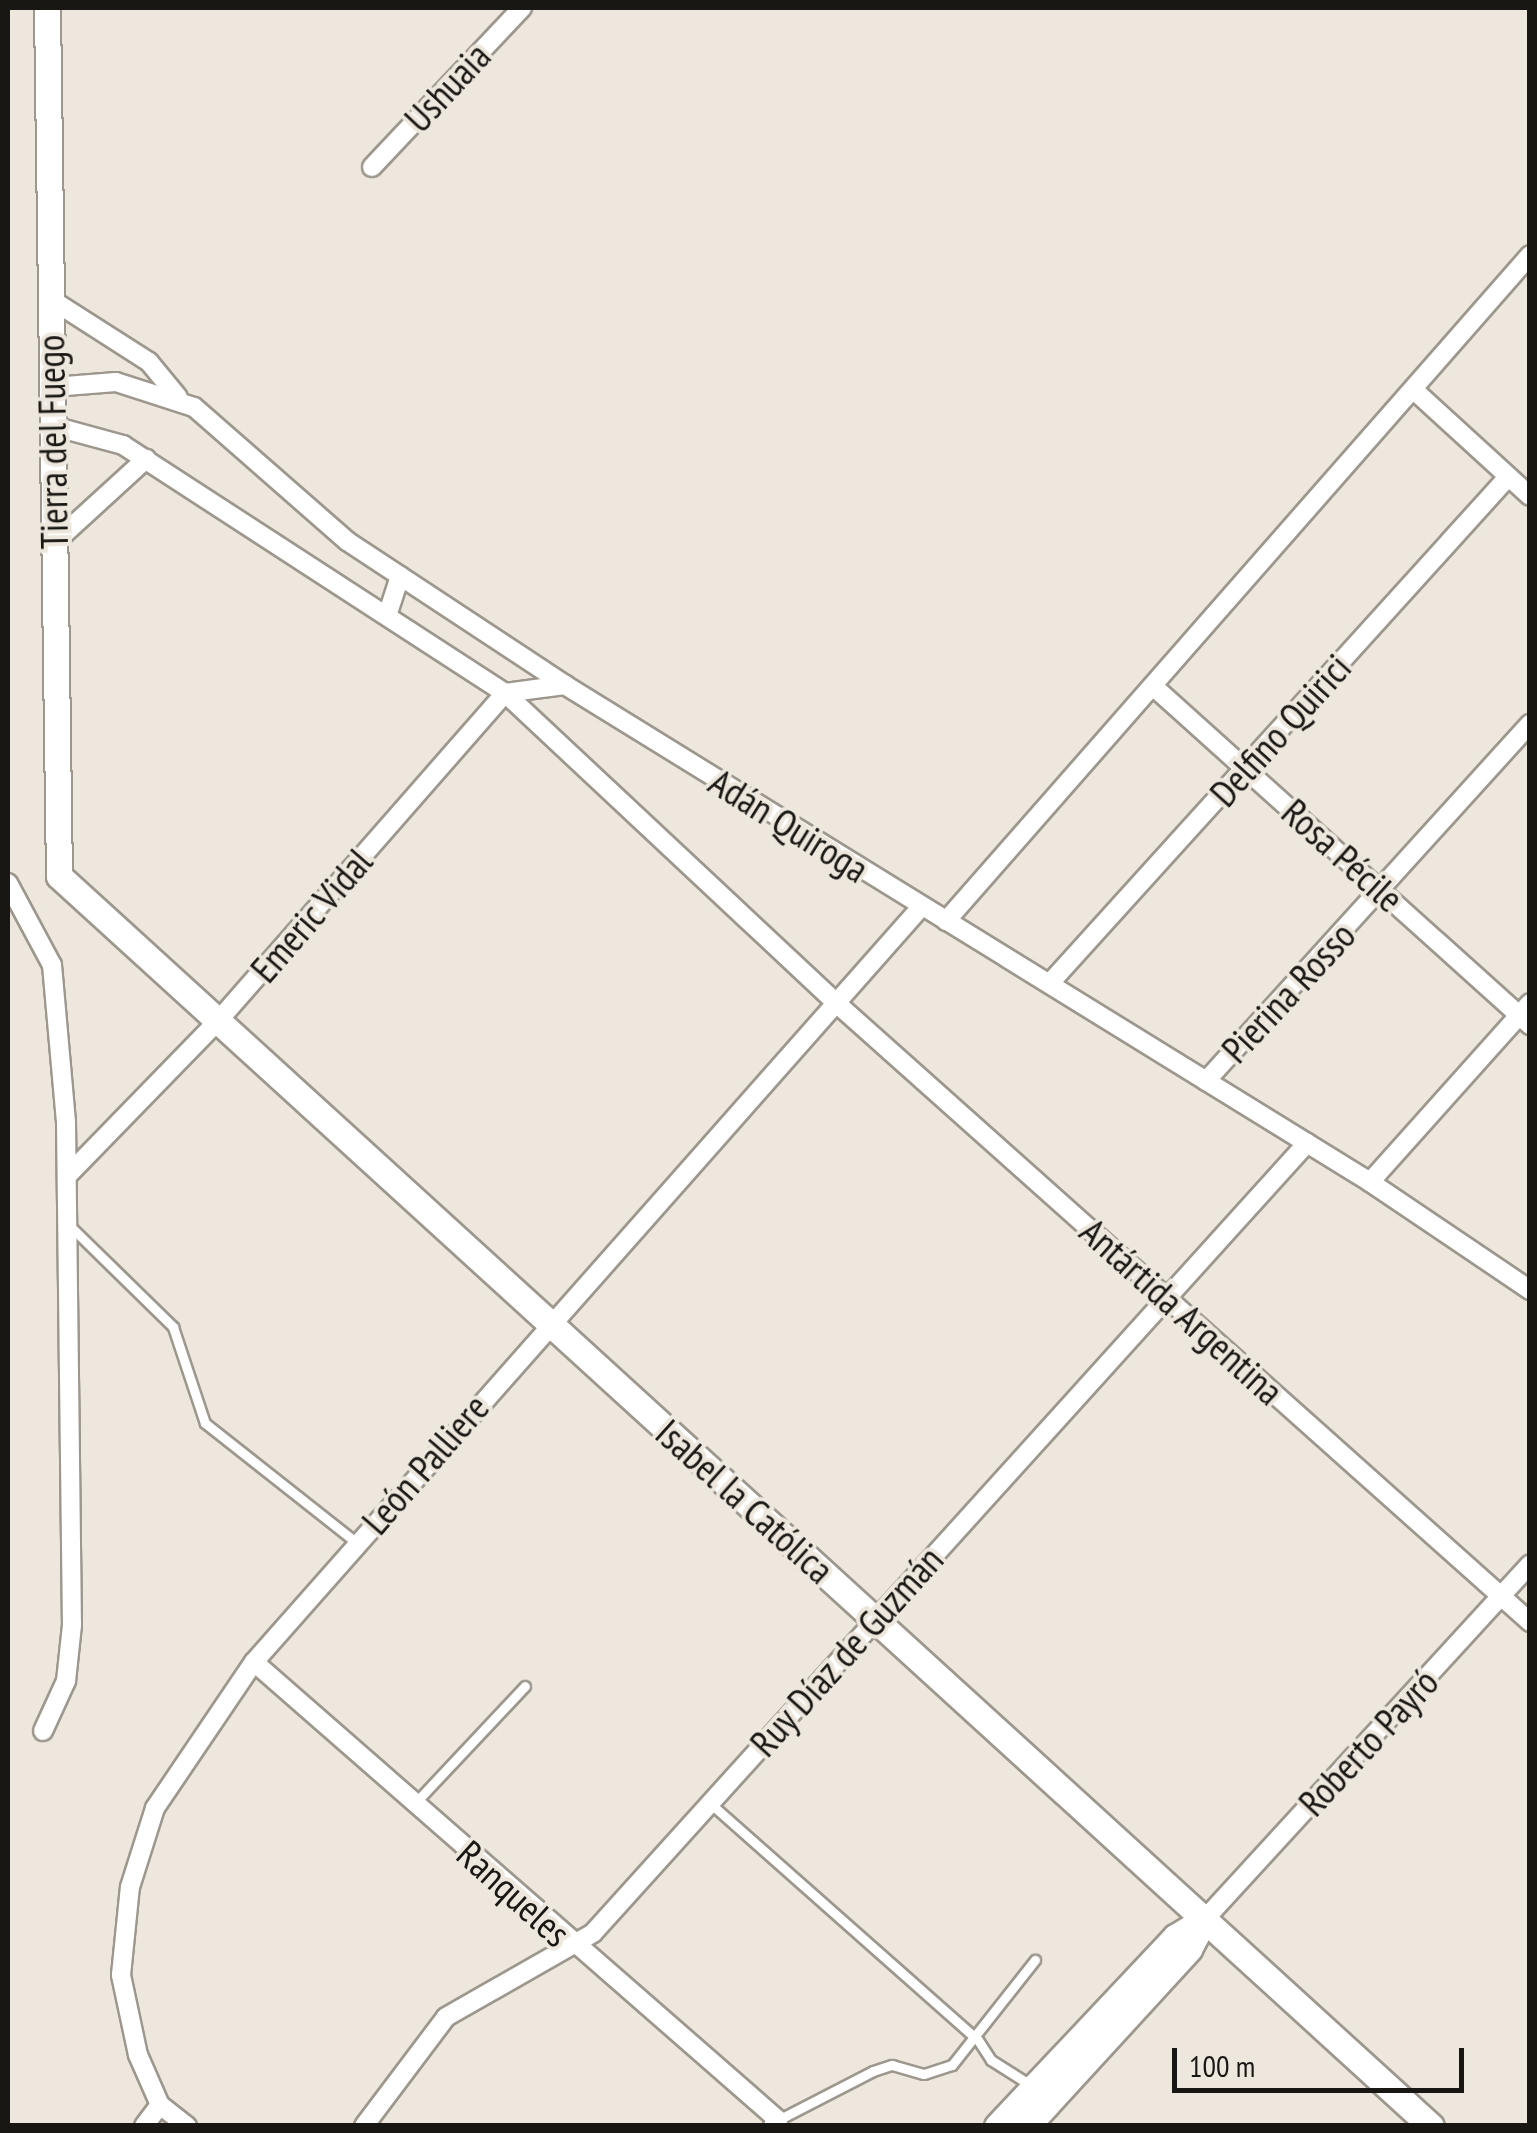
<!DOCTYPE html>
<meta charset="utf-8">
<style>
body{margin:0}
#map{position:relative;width:1537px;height:2133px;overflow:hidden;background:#ede7dd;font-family:"PT Sans Narrow",sans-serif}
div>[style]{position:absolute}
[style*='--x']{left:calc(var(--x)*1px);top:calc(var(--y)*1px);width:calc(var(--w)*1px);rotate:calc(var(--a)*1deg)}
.roads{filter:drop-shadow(2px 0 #9d978e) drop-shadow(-2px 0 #9d978e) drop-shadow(0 2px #9d978e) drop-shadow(0 -2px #9d978e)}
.lane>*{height:9px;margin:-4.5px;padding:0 4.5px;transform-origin:4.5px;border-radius:4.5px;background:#fff}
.street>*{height:18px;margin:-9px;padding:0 9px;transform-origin:9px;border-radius:9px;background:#fff}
.secondary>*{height:25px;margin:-12.5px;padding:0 12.5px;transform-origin:12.5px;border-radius:12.5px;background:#fff}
span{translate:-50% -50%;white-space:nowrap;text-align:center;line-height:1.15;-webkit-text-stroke:8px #ede7dd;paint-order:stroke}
.street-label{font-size:38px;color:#191713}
.frame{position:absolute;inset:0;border:10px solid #191713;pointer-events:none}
.scale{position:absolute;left:1172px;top:2048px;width:292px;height:45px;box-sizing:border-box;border:5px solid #191713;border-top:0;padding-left:12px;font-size:30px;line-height:35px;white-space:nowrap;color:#191713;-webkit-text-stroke:8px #ede7dd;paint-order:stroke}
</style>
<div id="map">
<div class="roads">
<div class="lane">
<div style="--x:69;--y:1225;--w:146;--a:44.4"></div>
<div style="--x:173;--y:1327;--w:101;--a:71.6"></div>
<div style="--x:205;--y:1423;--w:194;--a:38.3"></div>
<div style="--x:416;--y:1802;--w:159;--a:-46.8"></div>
<div style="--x:711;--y:1804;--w:356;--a:41.5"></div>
<div style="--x:978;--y:2040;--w:24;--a:57"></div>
<div style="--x:991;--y:2060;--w:49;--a:32.4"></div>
<div style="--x:778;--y:2120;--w:107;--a:-27.3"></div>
<div style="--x:873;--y:2071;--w:20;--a:-18"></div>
<div style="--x:892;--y:2065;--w:33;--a:16"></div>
<div style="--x:924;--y:2074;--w:29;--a:-18"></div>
<div style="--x:952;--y:2065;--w:134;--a:-51.7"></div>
</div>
<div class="street">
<div style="--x:372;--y:167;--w:219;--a:-46.7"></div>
<div style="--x:49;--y:298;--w:119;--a:32.6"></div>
<div style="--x:149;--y:362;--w:45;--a:50.4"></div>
<div style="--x:53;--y:387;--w:63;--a:-4.5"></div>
<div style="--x:116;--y:382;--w:82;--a:17.8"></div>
<div style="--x:194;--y:407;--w:203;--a:41.2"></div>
<div style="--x:347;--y:541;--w:261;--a:33.4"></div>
<div style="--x:565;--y:685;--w:946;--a:31.69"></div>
<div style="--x:1370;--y:1182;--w:193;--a:34"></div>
<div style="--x:1416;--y:392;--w:154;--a:42.4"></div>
<div style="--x:53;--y:426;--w:73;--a:15.2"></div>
<div style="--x:123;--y:445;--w:455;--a:33"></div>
<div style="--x:505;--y:693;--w:451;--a:43.1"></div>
<div style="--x:834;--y:1001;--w:933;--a:41.74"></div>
<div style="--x:54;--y:543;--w:125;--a:-42.4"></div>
<div style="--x:388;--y:613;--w:39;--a:-72"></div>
<div style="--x:1154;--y:687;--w:506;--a:41.95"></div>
<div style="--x:8;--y:883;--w:93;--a:61.8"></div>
<div style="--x:52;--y:965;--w:158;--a:84.9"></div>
<div style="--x:66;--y:1122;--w:503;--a:89.32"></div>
<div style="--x:72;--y:1625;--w:56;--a:96.1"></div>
<div style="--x:66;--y:1681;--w:55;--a:114.7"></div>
<div style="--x:946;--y:921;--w:886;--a:-48.75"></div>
<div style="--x:1050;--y:983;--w:682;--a:-47.85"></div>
<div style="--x:1206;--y:1081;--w:482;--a:-47.8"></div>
<div style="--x:68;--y:1175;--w:215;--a:-45.8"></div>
<div style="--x:218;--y:1021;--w:436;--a:-48.8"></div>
<div style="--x:505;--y:693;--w:61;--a:-7.6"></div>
<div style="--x:1370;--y:1182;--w:240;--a:-48.2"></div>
<div style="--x:254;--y:1662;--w:696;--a:41.15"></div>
<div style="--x:778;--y:2120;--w:8;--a:130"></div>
<div style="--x:1205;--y:1919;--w:481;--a:-47.5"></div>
<div style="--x:144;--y:2126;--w:26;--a:-53"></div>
<div style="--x:187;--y:2126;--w:34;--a:-142"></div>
<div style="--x:160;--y:2105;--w:55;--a:-113.7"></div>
<div style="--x:138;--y:2055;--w:82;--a:-102"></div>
<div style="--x:121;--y:1975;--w:88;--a:-84.2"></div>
<div style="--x:130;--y:1887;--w:83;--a:-72.4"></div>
<div style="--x:155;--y:1808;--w:176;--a:-55.9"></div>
<div style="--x:254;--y:1662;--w:1007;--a:-48.54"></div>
<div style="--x:364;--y:2126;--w:136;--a:-53"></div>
<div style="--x:446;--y:2017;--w:169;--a:-29.7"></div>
<div style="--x:593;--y:1933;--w:1065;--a:-47.89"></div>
</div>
<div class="secondary">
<div style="--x:47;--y:8;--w:868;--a:89.21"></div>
<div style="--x:59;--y:876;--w:1856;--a:42.34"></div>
<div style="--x:997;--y:2126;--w:260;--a:-46.7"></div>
<div style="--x:1175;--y:1937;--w:35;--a:-31"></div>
<div style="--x:1027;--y:2126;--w:240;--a:-47.5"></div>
<div style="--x:1189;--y:1949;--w:34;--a:-62"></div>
</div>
</div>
<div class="street-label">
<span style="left:447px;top:87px;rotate:-47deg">Ushuaia</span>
<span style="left:52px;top:442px;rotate:-91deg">Tierra del Fuego</span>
<span style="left:1280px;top:730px;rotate:-48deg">Delfino Quirici</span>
<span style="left:789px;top:825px;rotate:32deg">Adán Quiroga</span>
<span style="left:1343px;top:855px;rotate:42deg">Rosa Pécile</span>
<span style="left:311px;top:915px;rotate:-49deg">Emeric Vidal</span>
<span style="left:1288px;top:992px;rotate:-47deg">Pierina Rosso</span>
<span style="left:1182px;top:1311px;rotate:42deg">Antártida Argentina</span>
<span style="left:425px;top:1464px;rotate:-49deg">León Palliere</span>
<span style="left:745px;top:1501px;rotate:42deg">Isabel la Católica</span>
<span style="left:846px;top:1651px;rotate:-48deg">Ruy Díaz de Guzmán</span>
<span style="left:1368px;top:1742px;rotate:-47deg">Roberto Payró</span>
<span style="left:514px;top:1893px;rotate:42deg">Ranqueles</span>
</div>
<div class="frame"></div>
<div class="scale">100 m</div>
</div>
